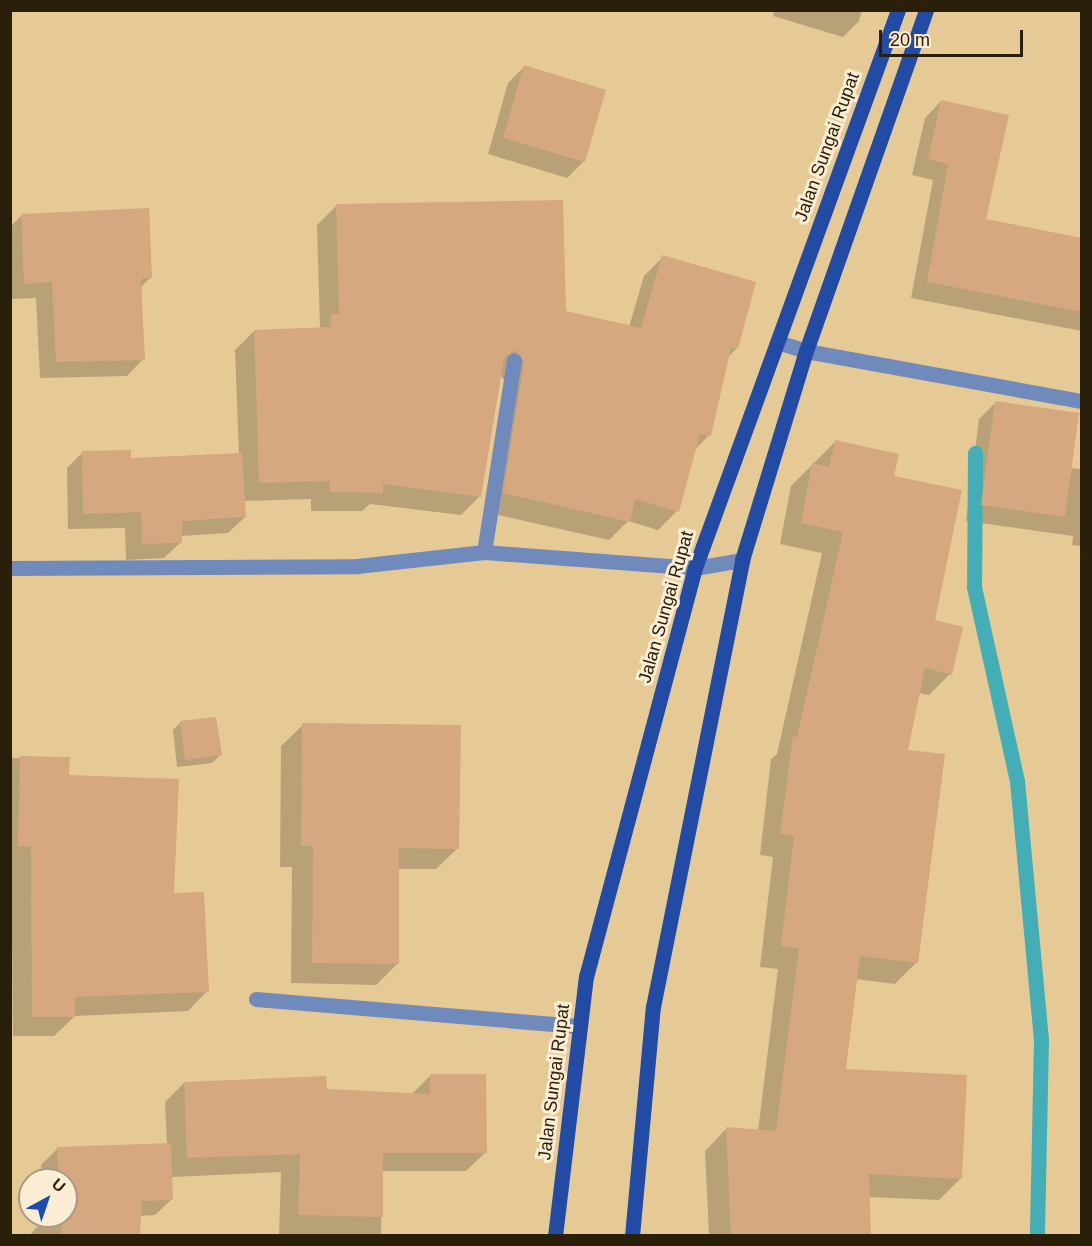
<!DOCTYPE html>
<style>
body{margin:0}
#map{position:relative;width:1092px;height:1246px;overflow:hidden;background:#e6ca95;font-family:Arial,sans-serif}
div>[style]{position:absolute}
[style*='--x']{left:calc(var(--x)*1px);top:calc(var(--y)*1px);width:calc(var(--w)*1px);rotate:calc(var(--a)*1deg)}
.shadow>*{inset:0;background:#0003}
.stream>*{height:15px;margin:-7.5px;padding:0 7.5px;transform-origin:7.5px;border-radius:7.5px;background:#44aeb7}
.building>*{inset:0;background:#d5a87f}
.street>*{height:15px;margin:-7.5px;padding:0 7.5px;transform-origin:7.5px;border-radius:7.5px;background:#708abc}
.primary>*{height:15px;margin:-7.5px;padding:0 7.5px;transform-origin:7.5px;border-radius:7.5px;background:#224ba5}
span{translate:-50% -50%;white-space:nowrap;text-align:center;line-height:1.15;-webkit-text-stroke:6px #fbedd3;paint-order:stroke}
.street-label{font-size:18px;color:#2a200a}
.frame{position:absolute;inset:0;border:12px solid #2a200a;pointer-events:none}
.north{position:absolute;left:18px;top:1168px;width:60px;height:60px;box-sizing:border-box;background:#fbedd3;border:2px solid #a79b83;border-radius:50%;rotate:40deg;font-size:16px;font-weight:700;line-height:24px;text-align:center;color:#2a200a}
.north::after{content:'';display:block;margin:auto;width:21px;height:27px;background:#1c4bb8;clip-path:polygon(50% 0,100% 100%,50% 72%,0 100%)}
.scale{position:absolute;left:879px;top:30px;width:144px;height:27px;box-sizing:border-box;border:3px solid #2a200a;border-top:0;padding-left:8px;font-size:18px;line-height:21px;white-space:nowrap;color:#2a200a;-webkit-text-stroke:4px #fbedd3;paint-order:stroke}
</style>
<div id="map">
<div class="shadow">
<div style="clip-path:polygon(775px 10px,862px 10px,859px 21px,843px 37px,773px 16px)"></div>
<div style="clip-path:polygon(524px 67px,584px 161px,567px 178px,488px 154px,508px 83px)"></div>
<div style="clip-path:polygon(941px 101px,984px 221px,1082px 239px,1082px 331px,911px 298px,933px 180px,912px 175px,925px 118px)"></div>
<div style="clip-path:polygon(336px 206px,565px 312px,629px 327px,644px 276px,663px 257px,736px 349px,727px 358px,709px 435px,694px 451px,677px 511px,658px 530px,628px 521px,609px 540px,485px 512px,505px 381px,500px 375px,480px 496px,461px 515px,370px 504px,362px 511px,311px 511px,311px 499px,243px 501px,245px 517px,228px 533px,181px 536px,181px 542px,164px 558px,126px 560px,125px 528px,68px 529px,67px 468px,83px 452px,130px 460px,239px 455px,235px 350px,254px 331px,320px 328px,317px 225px)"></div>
<div style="clip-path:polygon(22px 215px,150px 278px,140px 288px,143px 359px,127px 376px,40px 378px,36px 298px,10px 299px,10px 227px)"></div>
<div style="clip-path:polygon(995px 403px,1070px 468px,1082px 469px,1082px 546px,1072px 545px,1073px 536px,966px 521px,979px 419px)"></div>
<div style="clip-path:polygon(835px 442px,893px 477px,950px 674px,929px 695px,919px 693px,906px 751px,917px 962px,895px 984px,855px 979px,844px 1070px,960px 1179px,939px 1200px,868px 1197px,870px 1236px,709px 1236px,705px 1151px,726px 1129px,758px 1131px,778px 969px,760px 967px,773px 857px,760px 855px,771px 759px,777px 754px,822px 553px,780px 544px,791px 486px)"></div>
<div style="clip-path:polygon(181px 722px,220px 755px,212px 763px,177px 767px,173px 730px)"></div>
<div style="clip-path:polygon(303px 725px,458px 848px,436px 869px,397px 869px,397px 964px,376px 985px,291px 983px,292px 867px,280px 867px,281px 746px)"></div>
<div style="clip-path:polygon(10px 758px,68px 758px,68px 776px,207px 991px,188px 1011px,75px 1016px,54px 1036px,13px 1036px)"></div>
<div style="clip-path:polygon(430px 1076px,486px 1152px,466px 1171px,382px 1171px,381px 1236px,279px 1236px,281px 1172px,171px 1177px,172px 1199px,155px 1215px,140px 1216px,139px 1236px,29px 1236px,38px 1226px,44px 1227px,44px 1216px,66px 1216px,66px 1180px,42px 1180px,41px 1165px,58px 1148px,167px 1144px,165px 1102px,184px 1083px,411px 1095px)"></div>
</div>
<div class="stream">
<div style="--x:975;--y:453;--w:134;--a:90.4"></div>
<div style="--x:974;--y:587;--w:199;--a:77.5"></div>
<div style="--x:1017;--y:781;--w:260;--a:84.7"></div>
<div style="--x:1041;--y:1040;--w:196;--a:91.2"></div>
</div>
<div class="building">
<div style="clip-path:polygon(524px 65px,606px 90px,585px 162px,503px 138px)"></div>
<div style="clip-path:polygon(941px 100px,1009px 115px,986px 219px,1082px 238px,1082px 312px,927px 282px,948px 164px,928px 159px)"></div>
<div style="clip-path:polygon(563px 200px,566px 311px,641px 328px,662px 255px,756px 282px,738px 349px,731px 348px,711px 436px,700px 434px,679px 512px,635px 499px,630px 522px,503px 493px,524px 362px,515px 350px,504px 358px,481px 497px,383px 484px,383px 493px,330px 492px,330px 481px,259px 483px,254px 330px,331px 327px,331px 314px,339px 314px,336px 204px)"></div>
<div style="clip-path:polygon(149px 208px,152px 278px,141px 279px,145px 360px,56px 362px,52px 282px,24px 284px,21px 214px)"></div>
<div style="clip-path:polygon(995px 401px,1079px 413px,1065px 517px,981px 505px)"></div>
<div style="clip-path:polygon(835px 440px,899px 454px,894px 476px,962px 490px,935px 620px,963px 627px,952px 675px,925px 668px,908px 750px,945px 754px,918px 963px,860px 956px,846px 1069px,967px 1075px,962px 1179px,869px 1174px,871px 1235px,731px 1235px,726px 1127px,776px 1131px,799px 948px,781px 946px,794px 836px,780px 834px,793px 736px,797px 737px,843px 532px,801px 523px,812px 463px,829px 467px)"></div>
<div style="clip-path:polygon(131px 450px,131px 458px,242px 453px,246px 517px,182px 521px,182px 543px,142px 544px,141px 512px,83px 514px,82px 451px)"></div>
<div style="clip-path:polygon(216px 717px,222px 755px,185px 760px,180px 721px)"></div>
<div style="clip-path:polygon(302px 723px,461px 725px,459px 849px,399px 848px,399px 964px,312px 963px,313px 846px,301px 846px)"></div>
<div style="clip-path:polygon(20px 756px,70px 757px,69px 775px,179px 779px,174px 893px,204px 892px,209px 992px,75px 997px,75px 1017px,32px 1017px,31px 847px,18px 846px)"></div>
<div style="clip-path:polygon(430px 1074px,486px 1074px,487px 1153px,383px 1153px,383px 1217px,298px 1215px,300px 1154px,187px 1158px,184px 1082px,326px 1076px,327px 1089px,430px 1094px)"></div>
<div style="clip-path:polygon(171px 1143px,173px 1200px,142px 1201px,140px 1236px,61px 1236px,66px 1180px,59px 1180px,57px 1147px)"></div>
</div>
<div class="street">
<div style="--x:777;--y:342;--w:30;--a:17"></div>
<div style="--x:806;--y:351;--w:280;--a:10.3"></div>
<div style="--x:484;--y:552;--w:194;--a:-81.1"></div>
<div style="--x:10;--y:568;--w:347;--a:-0.3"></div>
<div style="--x:357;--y:566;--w:128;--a:-6.3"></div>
<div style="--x:484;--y:552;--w:212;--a:4.3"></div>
<div style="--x:695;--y:568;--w:48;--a:-9.7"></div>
<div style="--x:256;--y:999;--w:325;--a:4.8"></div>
</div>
<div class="primary">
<div style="--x:555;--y:1236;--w:261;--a:-83.2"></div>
<div style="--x:586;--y:977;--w:423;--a:-75.1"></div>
<div style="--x:695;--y:568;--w:594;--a:-70.01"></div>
<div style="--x:632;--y:1236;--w:230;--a:-84.8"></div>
<div style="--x:653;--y:1007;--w:456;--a:-78.7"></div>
<div style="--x:742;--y:560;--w:219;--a:-73"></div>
<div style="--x:806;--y:351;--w:361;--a:-70.6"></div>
</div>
<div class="street-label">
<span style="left:827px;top:147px;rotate:-70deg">Jalan Sungai Rupat</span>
<span style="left:666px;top:607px;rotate:-74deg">Jalan Sungai Rupat</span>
<span style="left:554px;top:1082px;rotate:-83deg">Jalan Sungai Rupat</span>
</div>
<div class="frame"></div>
<div class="north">U</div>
<div class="scale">20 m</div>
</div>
